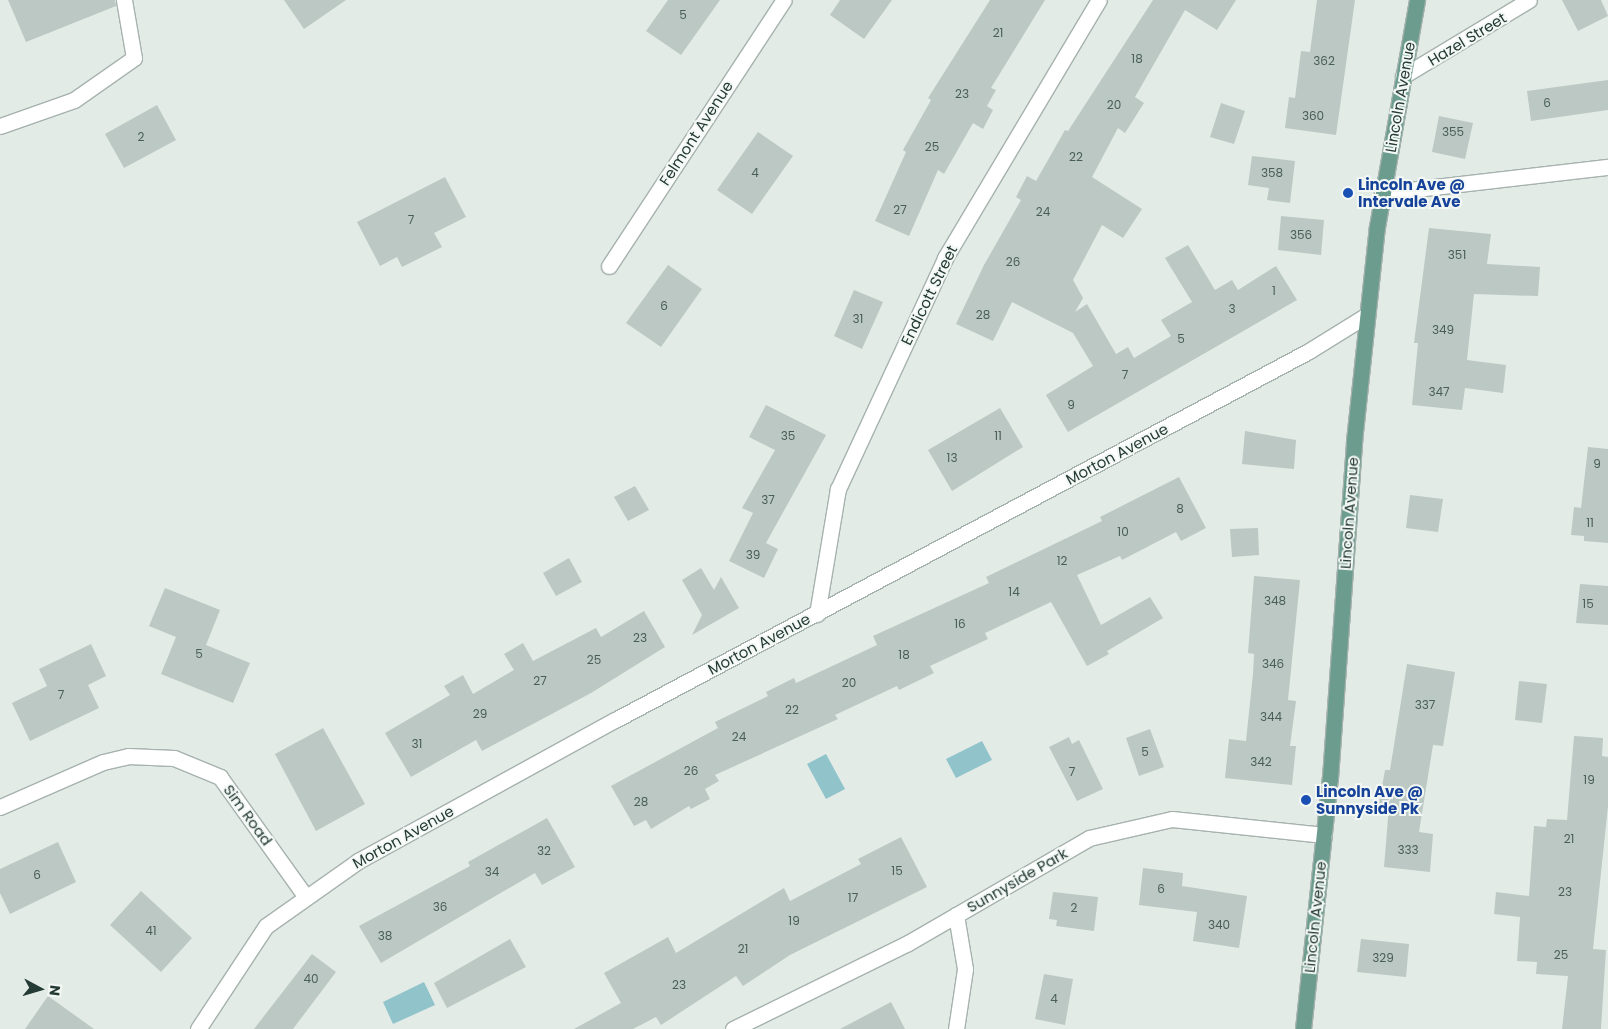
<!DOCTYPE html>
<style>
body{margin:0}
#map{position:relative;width:1608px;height:1029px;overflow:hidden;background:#e3ebe7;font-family:Poppins,sans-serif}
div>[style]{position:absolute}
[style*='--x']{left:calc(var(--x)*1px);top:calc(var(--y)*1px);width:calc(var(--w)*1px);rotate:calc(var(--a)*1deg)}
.water>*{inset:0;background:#90c3ca}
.building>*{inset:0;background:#bbc8c3}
.roads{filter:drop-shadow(1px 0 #a6b2ae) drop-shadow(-1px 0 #a6b2ae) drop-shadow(0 1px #a6b2ae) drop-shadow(0 -1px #a6b2ae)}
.minor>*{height:15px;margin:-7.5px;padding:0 7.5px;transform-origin:7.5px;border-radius:7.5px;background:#fff}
.major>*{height:15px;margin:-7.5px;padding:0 7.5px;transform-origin:7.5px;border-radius:7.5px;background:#6c9c8e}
.dots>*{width:14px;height:14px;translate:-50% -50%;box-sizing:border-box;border:2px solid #f3f8f5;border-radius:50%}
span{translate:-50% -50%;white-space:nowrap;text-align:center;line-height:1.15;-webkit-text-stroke:4px #f3f8f5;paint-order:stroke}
.number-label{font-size:12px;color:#4a5e58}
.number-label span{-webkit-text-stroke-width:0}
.street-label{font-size:15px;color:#243a34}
.transit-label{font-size:15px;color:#164399;font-weight:700}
.left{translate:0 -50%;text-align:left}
.north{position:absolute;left:15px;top:964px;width:50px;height:50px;-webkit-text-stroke:4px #f3f8f5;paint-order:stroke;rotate:96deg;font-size:14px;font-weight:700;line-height:20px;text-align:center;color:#243a34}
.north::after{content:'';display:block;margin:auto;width:18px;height:22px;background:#243a34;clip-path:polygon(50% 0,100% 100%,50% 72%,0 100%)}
</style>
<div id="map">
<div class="water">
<div style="clip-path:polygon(982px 741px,992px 760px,956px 778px,946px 759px)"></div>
<div style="clip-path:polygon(826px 754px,845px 789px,826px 799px,807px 764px)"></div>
<div style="clip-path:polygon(424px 982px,435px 1005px,393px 1024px,383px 1002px)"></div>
</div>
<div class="building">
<div style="clip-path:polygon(8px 0,115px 0,116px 6px,26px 42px)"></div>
<div style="clip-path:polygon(284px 0,346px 0,304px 29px)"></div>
<div style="clip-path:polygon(668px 0,720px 0,681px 55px,646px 31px)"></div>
<div style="clip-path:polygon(840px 0,892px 0,864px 39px,830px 15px)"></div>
<div style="clip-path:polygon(990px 0,1045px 0,991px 88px,996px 90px,987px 106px,993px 110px,983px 129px,973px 123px,944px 174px,938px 170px,909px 236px,875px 221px,906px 152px,903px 150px,931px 100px,928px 98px)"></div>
<div style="clip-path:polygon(1153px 0,1236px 0,1217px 30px,1185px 10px,1135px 97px,1144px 103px,1125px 133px,1118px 128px,1092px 177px,1142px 209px,1123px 238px,1102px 225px,1073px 280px,1083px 298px,1075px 312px,1087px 304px,1116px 354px,1128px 347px,1134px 358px,1171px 336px,1161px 320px,1192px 302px,1165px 258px,1188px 245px,1215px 290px,1232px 280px,1238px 290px,1276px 266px,1297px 300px,1068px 432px,1046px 395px,1093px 366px,1073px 333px,1012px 302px,993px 341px,956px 324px,984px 265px,1021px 200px,1016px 197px,1027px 176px,1036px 181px,1065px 130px,1068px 131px)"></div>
<div style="clip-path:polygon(1317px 0,1355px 0,1336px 135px,1285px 128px,1289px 97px,1295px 98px,1301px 51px,1310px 52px)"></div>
<div style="clip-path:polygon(1562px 0,1601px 0,1608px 16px,1578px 31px)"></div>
<div style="clip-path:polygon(1608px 80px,1608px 110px,1531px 121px,1527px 91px)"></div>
<div style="clip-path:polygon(1221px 103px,1245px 111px,1234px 144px,1210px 137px)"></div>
<div style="clip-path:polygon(157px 105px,176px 140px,124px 168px,105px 134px)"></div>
<div style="clip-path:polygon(1439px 116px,1473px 123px,1465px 159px,1432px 152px)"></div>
<div style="clip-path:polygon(758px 132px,793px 156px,752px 214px,717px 190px)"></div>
<div style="clip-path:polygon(1252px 156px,1295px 161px,1290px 203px,1267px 200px,1269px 188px,1248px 185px)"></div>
<div style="clip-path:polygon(445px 177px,466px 217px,434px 233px,442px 247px,402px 267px,397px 257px,380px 266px,357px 222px)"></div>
<div style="clip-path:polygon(1281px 216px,1324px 220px,1321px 255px,1278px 250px)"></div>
<div style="clip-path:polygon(1429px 228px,1491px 234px,1487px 264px,1540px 267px,1538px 296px,1474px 294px,1467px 360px,1506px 365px,1503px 393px,1465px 388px,1462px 410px,1412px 405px,1418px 343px,1414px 343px)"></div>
<div style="clip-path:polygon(668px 265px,702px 289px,661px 347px,626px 323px)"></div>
<div style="clip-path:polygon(854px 290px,883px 302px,862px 349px,834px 336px)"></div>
<div style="clip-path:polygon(766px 405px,826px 435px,766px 543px,778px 549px,764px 578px,729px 561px,753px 513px,742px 508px,775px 450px,749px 437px)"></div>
<div style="clip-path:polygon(1000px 408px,1023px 447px,952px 491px,928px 450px)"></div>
<div style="clip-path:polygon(1245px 431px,1296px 440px,1294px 469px,1242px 464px)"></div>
<div style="clip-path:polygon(1588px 447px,1608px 449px,1608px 543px,1584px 541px,1584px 536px,1571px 535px,1574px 507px,1581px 508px)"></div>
<div style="clip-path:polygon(1179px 477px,1206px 528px,1181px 541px,1176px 532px,1122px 560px,1120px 556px,1077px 575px,1101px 625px,1150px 597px,1163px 618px,1107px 651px,1109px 654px,1087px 666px,1051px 602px,985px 633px,988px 639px,930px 666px,934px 673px,899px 690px,897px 686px,835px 715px,838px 719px,715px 775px,719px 781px,705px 789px,710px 799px,691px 809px,689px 806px,651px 829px,646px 820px,634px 826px,611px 786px,718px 728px,715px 722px,768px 696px,766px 692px,794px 678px,796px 683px,877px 645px,873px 636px,989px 583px,986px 577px,1102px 521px,1100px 517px)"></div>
<div style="clip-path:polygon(635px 486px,649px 510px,628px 521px,614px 497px)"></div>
<div style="clip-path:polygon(1410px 495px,1443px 499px,1438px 532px,1406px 528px)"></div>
<div style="clip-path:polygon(1258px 528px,1259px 555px,1232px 557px,1230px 529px)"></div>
<div style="clip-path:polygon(569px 558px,582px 582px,556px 596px,543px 573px)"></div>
<div style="clip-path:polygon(701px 568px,714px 590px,721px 577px,739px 608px,692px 635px,702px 615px,682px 580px)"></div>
<div style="clip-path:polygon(1254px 576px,1300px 580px,1288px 700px,1296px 701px,1290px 746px,1296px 746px,1292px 785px,1225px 778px,1229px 739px,1246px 741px,1253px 674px,1254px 654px,1248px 653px)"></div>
<div style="clip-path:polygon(1580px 584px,1608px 586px,1608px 625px,1576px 623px)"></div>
<div style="clip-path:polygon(165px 588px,220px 610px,206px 645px,250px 663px,233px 703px,161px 674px,176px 637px,149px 626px)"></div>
<div style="clip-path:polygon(644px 611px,665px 647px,591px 693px,482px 751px,476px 740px,411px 777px,385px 733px,450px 695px,444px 686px,463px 675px,473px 694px,514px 670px,504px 654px,523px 643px,533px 661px,596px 628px,601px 637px)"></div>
<div style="clip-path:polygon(91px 644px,106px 676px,88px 685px,99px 708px,30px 741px,12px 703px,47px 686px,39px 669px)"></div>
<div style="clip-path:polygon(1407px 664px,1455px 672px,1443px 746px,1433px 745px,1419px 832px,1433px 834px,1430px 872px,1384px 867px,1389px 806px,1379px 804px,1385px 770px,1390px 770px)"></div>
<div style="clip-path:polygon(1519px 681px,1547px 684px,1542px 723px,1515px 720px)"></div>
<div style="clip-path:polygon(323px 728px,365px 804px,316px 831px,275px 754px)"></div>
<div style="clip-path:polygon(1150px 729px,1164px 767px,1139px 776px,1126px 738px)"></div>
<div style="clip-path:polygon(1574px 736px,1603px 738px,1602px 756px,1608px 757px,1608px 806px,1593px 949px,1606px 950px,1601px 1029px,1562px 1029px,1568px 976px,1536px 974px,1537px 962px,1517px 961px,1520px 917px,1494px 914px,1496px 892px,1529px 896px,1534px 826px,1546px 827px,1547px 819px,1567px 820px)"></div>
<div style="clip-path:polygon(1069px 737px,1072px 744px,1079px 740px,1103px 789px,1077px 801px,1049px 747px)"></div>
<div style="clip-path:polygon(547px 818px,575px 867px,542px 885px,535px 873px,381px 963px,359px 926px,470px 866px,468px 862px)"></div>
<div style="clip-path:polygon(901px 837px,927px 887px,790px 955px,743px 986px,736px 976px,661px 1025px,656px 1017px,633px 1029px,574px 1029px,621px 1003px,604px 973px,668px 937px,676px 953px,784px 888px,790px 901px,861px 864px,858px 859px)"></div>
<div style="clip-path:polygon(58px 842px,76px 882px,10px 914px,0 893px,0 869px)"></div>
<div style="clip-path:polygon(1143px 868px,1183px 873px,1182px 886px,1247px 896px,1239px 948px,1193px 941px,1197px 912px,1139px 905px)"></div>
<div style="clip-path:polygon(141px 891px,192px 938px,161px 972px,110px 925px)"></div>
<div style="clip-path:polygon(1053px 892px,1098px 897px,1094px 931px,1056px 926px,1057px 920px,1049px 919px)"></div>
<div style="clip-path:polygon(510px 939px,526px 967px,447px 1008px,434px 983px)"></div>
<div style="clip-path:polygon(1361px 939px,1409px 944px,1406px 977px,1357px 972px)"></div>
<div style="clip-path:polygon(312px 954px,336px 972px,293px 1029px,254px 1029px)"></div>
<div style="clip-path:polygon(1044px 974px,1073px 979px,1065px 1025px,1035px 1019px)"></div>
<div style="clip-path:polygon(48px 996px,94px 1029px,25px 1029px)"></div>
<div style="clip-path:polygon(891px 1002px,905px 1029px,840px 1029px)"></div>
</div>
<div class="roads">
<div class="minor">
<div style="--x:1403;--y:76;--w:147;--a:-31.1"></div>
<div style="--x:0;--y:126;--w:78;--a:-19.4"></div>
<div style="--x:74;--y:100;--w:73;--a:-35"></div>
<div style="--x:134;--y:58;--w:59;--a:-99.8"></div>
<div style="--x:1382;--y:193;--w:227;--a:-6.6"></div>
<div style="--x:609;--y:266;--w:318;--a:-56.7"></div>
<div style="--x:817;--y:614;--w:127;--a:-80.5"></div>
<div style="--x:838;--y:489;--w:255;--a:-65.1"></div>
<div style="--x:945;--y:258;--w:300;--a:-59.2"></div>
<div style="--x:0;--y:807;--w:112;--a:-23.6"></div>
<div style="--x:103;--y:762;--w:26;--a:-13"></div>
<div style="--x:128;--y:756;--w:46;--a:2.5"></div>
<div style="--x:174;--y:758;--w:50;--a:22.4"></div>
<div style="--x:220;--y:777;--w:148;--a:54.4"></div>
<div style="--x:956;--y:915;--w:55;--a:80.5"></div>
<div style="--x:965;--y:969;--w:61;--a:98.5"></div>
<div style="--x:198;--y:1029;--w:123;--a:-56.6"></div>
<div style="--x:266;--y:926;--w:113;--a:-35.2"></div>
<div style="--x:358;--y:861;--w:293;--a:-28.8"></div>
<div style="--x:615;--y:720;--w:786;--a:-28"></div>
<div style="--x:1309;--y:351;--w:68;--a:-31.8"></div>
<div style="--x:733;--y:1029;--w:195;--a:-26.2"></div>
<div style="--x:908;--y:943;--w:209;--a:-30.1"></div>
<div style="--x:1089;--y:838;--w:85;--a:-12.9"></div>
<div style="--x:1172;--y:819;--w:153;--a:6"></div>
</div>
<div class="major">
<div style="--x:1303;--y:1029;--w:252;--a:-83.9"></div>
<div style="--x:1330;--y:778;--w:338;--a:-85.9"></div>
<div style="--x:1354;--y:441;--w:215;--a:-83.9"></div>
<div style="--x:1377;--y:227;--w:230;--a:-80"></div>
</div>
</div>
<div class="dots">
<div style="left:1348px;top:193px;background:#1a4fb4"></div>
<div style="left:1306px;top:800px;background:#1a4fb4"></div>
</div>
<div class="number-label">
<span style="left:683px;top:15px">5</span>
<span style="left:998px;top:33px">21</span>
<span style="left:1137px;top:59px">18</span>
<span style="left:1324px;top:61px">362</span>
<span style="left:962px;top:94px">23</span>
<span style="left:1547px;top:103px">6</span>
<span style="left:1114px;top:105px">20</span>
<span style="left:1313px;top:116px">360</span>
<span style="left:1453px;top:132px">355</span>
<span style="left:141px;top:137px">2</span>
<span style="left:932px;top:147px">25</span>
<span style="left:1076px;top:157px">22</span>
<span style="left:755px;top:173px">4</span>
<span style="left:1272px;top:173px">358</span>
<span style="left:900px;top:210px">27</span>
<span style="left:1043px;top:212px">24</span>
<span style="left:411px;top:220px">7</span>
<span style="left:1301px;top:235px">356</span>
<span style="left:1457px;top:255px">351</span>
<span style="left:1013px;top:262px">26</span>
<span style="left:1274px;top:291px">1</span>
<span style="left:664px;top:306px">6</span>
<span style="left:1232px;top:309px">3</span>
<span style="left:983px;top:315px">28</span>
<span style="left:858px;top:319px">31</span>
<span style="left:1443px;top:330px">349</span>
<span style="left:1181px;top:339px">5</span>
<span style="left:1125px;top:375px">7</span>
<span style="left:1439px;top:392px">347</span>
<span style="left:1071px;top:405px">9</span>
<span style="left:788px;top:436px">35</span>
<span style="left:998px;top:436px">11</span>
<span style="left:952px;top:458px">13</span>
<span style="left:1597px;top:464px">9</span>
<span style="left:768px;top:500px">37</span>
<span style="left:1180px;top:509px">8</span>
<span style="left:1590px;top:523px">11</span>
<span style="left:1123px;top:532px">10</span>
<span style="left:753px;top:555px">39</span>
<span style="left:1062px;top:561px">12</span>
<span style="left:1014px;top:592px">14</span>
<span style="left:1275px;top:601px">348</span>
<span style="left:1588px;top:604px">15</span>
<span style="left:960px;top:624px">16</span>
<span style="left:640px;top:638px">23</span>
<span style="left:199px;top:654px">5</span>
<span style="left:904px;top:655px">18</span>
<span style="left:594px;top:660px">25</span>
<span style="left:1273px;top:664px">346</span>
<span style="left:540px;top:681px">27</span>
<span style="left:849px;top:683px">20</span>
<span style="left:61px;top:695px">7</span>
<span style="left:1425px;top:705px">337</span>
<span style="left:792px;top:710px">22</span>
<span style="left:480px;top:714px">29</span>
<span style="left:1271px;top:717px">344</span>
<span style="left:739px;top:737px">24</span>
<span style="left:417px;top:744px">31</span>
<span style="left:1145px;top:752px">5</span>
<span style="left:1261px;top:762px">342</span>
<span style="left:691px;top:771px">26</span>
<span style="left:1072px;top:772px">7</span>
<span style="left:1589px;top:780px">19</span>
<span style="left:641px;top:802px">28</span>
<span style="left:1569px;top:839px">21</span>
<span style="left:1408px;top:850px">333</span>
<span style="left:544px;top:851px">32</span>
<span style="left:897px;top:871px">15</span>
<span style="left:492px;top:872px">34</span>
<span style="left:37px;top:875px">6</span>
<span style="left:1161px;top:889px">6</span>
<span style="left:1565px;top:892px">23</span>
<span style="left:853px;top:898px">17</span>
<span style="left:440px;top:907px">36</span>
<span style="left:1074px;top:908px">2</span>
<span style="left:794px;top:921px">19</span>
<span style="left:1219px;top:925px">340</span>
<span style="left:151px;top:931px">41</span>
<span style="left:385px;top:936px">38</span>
<span style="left:743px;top:949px">21</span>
<span style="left:1561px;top:955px">25</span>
<span style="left:1383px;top:958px">329</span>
<span style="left:311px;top:979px">40</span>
<span style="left:679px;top:985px">23</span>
<span style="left:1054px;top:999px">4</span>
</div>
<div class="street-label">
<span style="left:1467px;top:39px;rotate:-31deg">Hazel Street</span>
<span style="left:1400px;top:97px;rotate:-80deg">Lincoln Avenue</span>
<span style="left:696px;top:133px;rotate:-57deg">Felmont Avenue</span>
<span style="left:929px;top:295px;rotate:-64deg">Endicott Street</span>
<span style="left:1117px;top:454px;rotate:-28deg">Morton Avenue</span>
<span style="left:1349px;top:513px;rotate:-86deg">Lincoln Avenue</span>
<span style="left:759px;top:644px;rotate:-28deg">Morton Avenue</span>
<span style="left:248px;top:815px;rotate:54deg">Sim Road</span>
<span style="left:403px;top:837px;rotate:-29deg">Morton Avenue</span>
<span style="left:1017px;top:880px;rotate:-30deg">Sunnyside Park</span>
<span style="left:1315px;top:917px;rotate:-84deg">Lincoln Avenue</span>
</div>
<div class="transit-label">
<span class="left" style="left:1358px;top:193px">Lincoln Ave @<br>Intervale Ave</span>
<span class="left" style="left:1316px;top:800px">Lincoln Ave @<br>Sunnyside Pk</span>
</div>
<div class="north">N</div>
</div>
